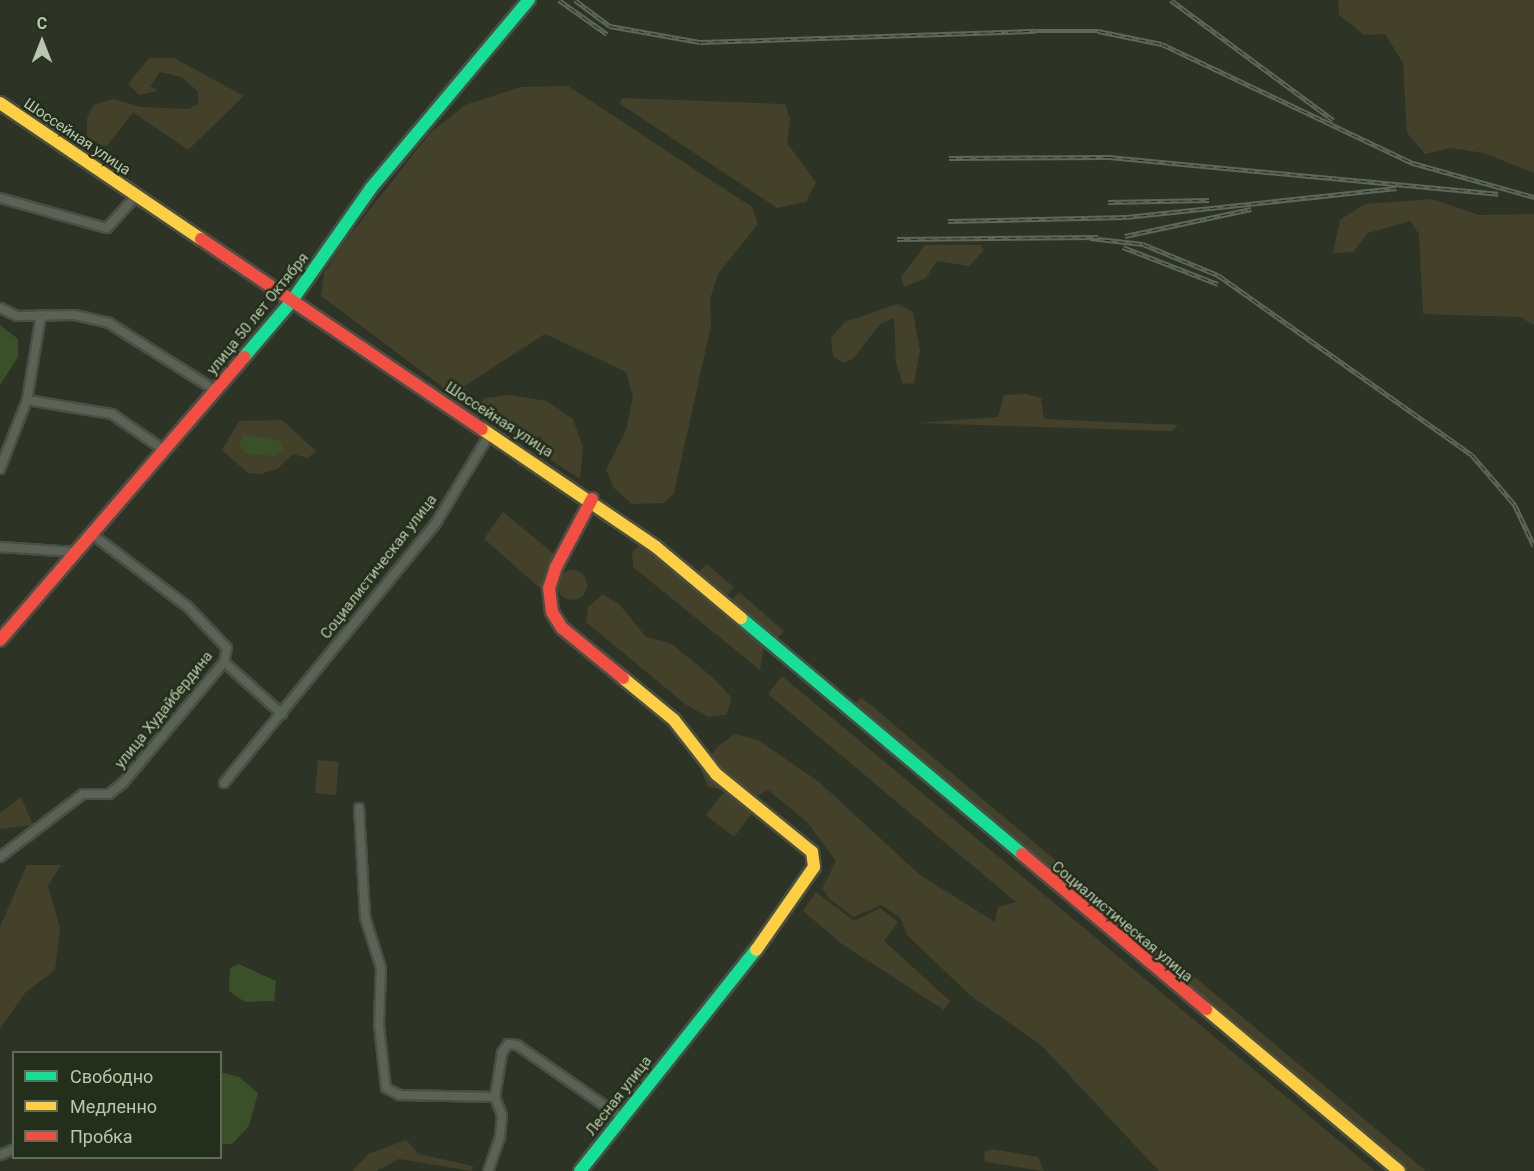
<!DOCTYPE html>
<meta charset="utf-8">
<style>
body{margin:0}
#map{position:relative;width:1534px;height:1171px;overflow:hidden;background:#2d3426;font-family:Roboto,sans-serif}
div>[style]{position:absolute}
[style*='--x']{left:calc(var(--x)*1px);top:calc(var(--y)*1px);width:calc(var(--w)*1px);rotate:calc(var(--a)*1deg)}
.green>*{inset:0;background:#43412a}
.round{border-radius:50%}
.water>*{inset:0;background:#3a5028}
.roads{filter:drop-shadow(2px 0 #494f44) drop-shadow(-2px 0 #494f44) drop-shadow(0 2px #494f44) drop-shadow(0 -2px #494f44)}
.street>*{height:8px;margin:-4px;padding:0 4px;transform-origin:4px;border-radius:4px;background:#5b6356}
.fast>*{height:12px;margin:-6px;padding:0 6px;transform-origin:6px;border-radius:6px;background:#16e098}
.slow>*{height:12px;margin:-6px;padding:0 6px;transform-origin:6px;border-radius:6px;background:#ffcf43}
.jam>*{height:12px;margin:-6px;padding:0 6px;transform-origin:6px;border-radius:6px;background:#f24e42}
.rail>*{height:4.5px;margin-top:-2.25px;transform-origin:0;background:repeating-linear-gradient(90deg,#232f1a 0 7px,#5f665a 0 14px);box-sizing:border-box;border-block:2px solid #5f665a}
span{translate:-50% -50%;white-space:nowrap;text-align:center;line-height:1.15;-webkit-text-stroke:5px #232f1a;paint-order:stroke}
.street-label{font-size:15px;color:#b9c7af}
.legend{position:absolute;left:12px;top:1051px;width:210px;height:108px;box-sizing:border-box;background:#232f1a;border:2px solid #5f6c56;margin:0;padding:8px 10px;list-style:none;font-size:18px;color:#b9c7af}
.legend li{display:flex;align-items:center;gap:12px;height:30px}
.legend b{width:30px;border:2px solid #5f6c56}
.north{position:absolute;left:12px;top:12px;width:60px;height:60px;-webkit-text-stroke:4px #232f1a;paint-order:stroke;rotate:0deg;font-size:16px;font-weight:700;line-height:24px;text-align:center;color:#b9c7af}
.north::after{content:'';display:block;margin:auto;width:21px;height:27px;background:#b9c7af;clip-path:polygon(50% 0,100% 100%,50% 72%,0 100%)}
</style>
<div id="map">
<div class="green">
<div style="clip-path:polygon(1338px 0,1534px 0,1534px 173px,1484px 153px,1451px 148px,1425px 154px,1407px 133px,1403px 63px,1385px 34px,1364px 35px,1339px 15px)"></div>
<div style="clip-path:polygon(149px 58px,174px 58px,244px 96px,188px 150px,133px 112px,107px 146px,93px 143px,87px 136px,87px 119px,93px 105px,114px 99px,140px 107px,189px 109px,198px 104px,198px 92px,182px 77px,160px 72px,150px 86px,158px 91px,139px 95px,128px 84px)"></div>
<div style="clip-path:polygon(568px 86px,752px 207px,758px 224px,718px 274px,710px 299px,711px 326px,674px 493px,664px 503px,632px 504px,614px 488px,606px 470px,626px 430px,633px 397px,626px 372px,545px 334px,452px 394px,321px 296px,324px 273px,342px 245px,430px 133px,465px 105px,521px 87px)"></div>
<div style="clip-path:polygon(622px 98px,785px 104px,790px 119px,787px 143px,816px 182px,806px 202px,777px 208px,619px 103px)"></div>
<div style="clip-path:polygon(1432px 199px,1479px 215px,1534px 214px,1534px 325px,1520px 317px,1423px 314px,1419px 234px,1410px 221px,1368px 233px,1353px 252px,1333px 253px,1340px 220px,1365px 204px)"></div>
<div style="clip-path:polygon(925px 245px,980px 245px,984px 250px,969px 266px,937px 261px,926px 278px,904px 287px,901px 277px)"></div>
<div style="clip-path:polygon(897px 304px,913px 312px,920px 351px,914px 383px,903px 384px,896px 363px,894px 318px,880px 324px,853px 359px,843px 363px,833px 356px,831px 338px,845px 322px)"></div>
<div style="clip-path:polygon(1026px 394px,1041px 398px,1044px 419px,1178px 425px,1172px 431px,916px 423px,998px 417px,1004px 395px)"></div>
<div style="clip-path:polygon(510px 395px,547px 401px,573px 419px,583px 447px,580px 479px,474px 410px,485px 398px)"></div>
<div style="clip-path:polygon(282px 420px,316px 451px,308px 458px,293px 454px,277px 469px,260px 474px,248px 473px,222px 450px,239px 421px)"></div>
<div style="clip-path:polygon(503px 512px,554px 554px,542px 590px,484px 539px)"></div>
<div style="clip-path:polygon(640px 545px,764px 645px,760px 670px,633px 567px,632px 552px)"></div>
<div style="clip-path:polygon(706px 564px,734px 587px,725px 598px,697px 574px)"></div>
<div class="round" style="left:557px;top:570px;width:30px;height:30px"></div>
<div style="clip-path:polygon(739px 592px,784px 631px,775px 641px,730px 602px)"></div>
<div style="clip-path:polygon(603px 594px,620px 605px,646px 637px,672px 644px,712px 677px,732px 698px,726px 715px,708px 717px,685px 704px,586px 622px,588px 607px)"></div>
<div style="clip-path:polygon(782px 676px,1375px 1171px,1159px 1171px,1041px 1045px,971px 996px,907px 935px,900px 917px,881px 905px,853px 917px,830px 899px,822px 889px,836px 861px,807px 822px,768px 790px,752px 799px,754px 811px,734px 837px,706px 815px,725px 791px,708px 787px,701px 770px,717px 747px,735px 734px,758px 740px,819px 782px,920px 875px,995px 922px,998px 907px,1016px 902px,768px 694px)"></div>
<div style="clip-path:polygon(861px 697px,1426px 1171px,1403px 1171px,852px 708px)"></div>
<div style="clip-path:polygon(318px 760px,339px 762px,336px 795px,315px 793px)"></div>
<div style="clip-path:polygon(21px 797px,33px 825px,0 829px,0 813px)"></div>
<div style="clip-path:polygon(27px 865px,61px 865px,48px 886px,60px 928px,55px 970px,25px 993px,0 1029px,0 927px)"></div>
<div style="clip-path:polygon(816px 892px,854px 921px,880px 908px,898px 922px,884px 941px,950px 1001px,944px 1010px,842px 944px,803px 911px)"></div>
<div style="clip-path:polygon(406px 1140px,419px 1154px,473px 1166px,472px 1171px,399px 1159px,376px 1171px,352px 1171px,368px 1154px)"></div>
<div style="clip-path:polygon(992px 1149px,1038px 1157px,1044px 1171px,985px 1162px,984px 1152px)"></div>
</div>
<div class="water">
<div style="clip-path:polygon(0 325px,18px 339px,18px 357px,0 385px)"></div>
<div style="clip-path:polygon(244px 434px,280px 441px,283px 449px,275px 456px,247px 454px,239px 446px)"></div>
<div style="clip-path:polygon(239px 964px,276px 981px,274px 1001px,245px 1002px,229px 991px,230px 968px)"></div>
<div style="clip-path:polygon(220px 1072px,239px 1077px,258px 1093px,249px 1126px,232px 1144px,221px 1144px)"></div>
</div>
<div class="roads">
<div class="street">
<div style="--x:0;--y:198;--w:111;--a:15.7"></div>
<div style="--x:107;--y:228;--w:45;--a:-47.7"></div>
<div style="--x:0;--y:308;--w:19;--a:25"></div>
<div style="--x:17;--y:316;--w:58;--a:-1"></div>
<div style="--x:75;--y:315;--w:35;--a:13"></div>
<div style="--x:109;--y:323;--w:125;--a:32.3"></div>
<div style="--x:27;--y:400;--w:86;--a:9.4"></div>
<div style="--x:112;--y:414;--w:63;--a:34.7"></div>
<div style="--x:0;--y:469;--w:74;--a:-68.6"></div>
<div style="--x:27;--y:400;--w:86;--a:-80.6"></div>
<div style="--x:0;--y:547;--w:75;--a:3.8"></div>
<div style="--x:224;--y:662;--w:78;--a:41.9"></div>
<div style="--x:224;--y:783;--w:335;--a:-50.8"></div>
<div style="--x:436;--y:523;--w:106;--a:-58.9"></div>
<div style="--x:359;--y:808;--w:109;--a:86.8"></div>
<div style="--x:365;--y:917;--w:53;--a:72.6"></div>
<div style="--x:381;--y:968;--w:57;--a:92"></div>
<div style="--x:379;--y:1025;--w:63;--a:83.7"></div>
<div style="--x:386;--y:1088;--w:16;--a:27"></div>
<div style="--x:400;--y:1095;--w:95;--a:1.2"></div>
<div style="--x:495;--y:1097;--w:19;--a:69"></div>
<div style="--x:502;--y:1115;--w:22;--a:95"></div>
<div style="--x:500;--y:1137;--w:36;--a:109"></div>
<div style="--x:0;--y:857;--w:104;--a:-37.2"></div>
<div style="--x:83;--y:794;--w:26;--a:0"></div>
<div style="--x:109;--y:794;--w:18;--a:-38"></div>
<div style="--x:123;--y:783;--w:158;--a:-50.1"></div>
<div style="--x:224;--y:662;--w:14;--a:-78"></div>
<div style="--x:227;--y:648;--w:57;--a:-133.6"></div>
<div style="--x:188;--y:607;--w:121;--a:-142.8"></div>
<div style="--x:495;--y:1097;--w:45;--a:-81"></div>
<div style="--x:502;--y:1053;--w:11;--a:-56"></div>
<div style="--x:508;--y:1044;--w:9;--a:6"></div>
<div style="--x:517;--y:1045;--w:126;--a:34.7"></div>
<div style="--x:0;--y:1155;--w:15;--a:-23"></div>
</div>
<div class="fast">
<div style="--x:244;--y:357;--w:72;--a:-49.5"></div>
<div style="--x:291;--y:302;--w:139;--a:-54.9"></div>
<div style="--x:371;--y:188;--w:246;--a:-50"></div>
<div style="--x:741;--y:618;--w:367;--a:40"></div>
<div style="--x:580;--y:1171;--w:283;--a:-51.5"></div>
</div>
<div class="slow">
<div style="--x:0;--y:103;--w:243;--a:34.1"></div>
<div style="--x:482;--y:429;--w:210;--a:34.1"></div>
<div style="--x:656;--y:547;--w:111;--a:39.9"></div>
<div style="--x:623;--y:678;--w:66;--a:39.5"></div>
<div style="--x:674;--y:720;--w:68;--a:52.1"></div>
<div style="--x:716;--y:774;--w:124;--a:39.1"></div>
<div style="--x:812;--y:852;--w:15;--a:82"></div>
<div style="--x:814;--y:867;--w:101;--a:124.9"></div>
<div style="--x:1206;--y:1009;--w:252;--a:40"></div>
</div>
<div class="jam">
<div style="--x:201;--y:239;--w:339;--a:34.1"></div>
<div style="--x:592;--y:499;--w:77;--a:117.9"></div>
<div style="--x:556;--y:567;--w:22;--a:108"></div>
<div style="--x:549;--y:588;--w:24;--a:83"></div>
<div style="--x:552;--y:612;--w:19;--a:58"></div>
<div style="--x:562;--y:628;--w:79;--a:39.3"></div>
<div style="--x:0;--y:640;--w:374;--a:-49.2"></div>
<div style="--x:1022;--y:854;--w:241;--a:40.1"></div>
</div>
</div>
<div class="rail">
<div style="--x:559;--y:0;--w:59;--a:35.3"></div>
<div style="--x:575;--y:0;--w:44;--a:36.6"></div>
<div style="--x:610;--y:26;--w:91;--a:10.1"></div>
<div style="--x:700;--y:42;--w:336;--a:-1.9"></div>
<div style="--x:1036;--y:31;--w:62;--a:0"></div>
<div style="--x:1098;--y:31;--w:65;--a:11.5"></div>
<div style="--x:1162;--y:44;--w:278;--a:25.4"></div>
<div style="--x:1413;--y:163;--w:126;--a:15.7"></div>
<div style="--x:1171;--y:0;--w:202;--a:36.5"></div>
<div style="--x:949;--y:158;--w:160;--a:-0.4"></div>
<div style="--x:1109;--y:157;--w:391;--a:5.4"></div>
<div style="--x:1108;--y:202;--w:101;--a:-1.1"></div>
<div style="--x:948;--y:221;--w:178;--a:-1.3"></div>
<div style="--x:1126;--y:217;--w:272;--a:-6.1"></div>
<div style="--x:1125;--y:236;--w:129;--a:-12.1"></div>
<div style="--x:1090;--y:238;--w:53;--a:6.5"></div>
<div style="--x:1143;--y:244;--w:81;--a:22.5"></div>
<div style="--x:1218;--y:275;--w:311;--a:35.3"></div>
<div style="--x:1472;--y:455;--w:66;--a:49.3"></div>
<div style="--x:1515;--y:505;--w:45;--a:65.1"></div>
<div style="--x:897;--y:239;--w:201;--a:-0.6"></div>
<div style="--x:1123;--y:247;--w:102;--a:21.3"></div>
</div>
<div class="street-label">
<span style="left:77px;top:137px;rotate:34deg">Шоссейная улица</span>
<span style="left:258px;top:314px;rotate:-51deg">улица 50 лет Октября</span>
<span style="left:499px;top:420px;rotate:33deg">Шоссейная улица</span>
<span style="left:379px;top:567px;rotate:-52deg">Социалистическая улица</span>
<span style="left:164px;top:710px;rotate:-51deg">улица Худайбердина</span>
<span style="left:1122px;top:922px;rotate:40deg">Социалистическая улица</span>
<span style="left:619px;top:1096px;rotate:-52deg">Лесная улица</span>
</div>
<ul class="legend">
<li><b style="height:8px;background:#16e098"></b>Свободно</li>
<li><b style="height:8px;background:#ffcf43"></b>Медленно</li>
<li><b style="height:8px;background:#f24e42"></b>Пробка</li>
</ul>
<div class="north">С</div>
</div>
